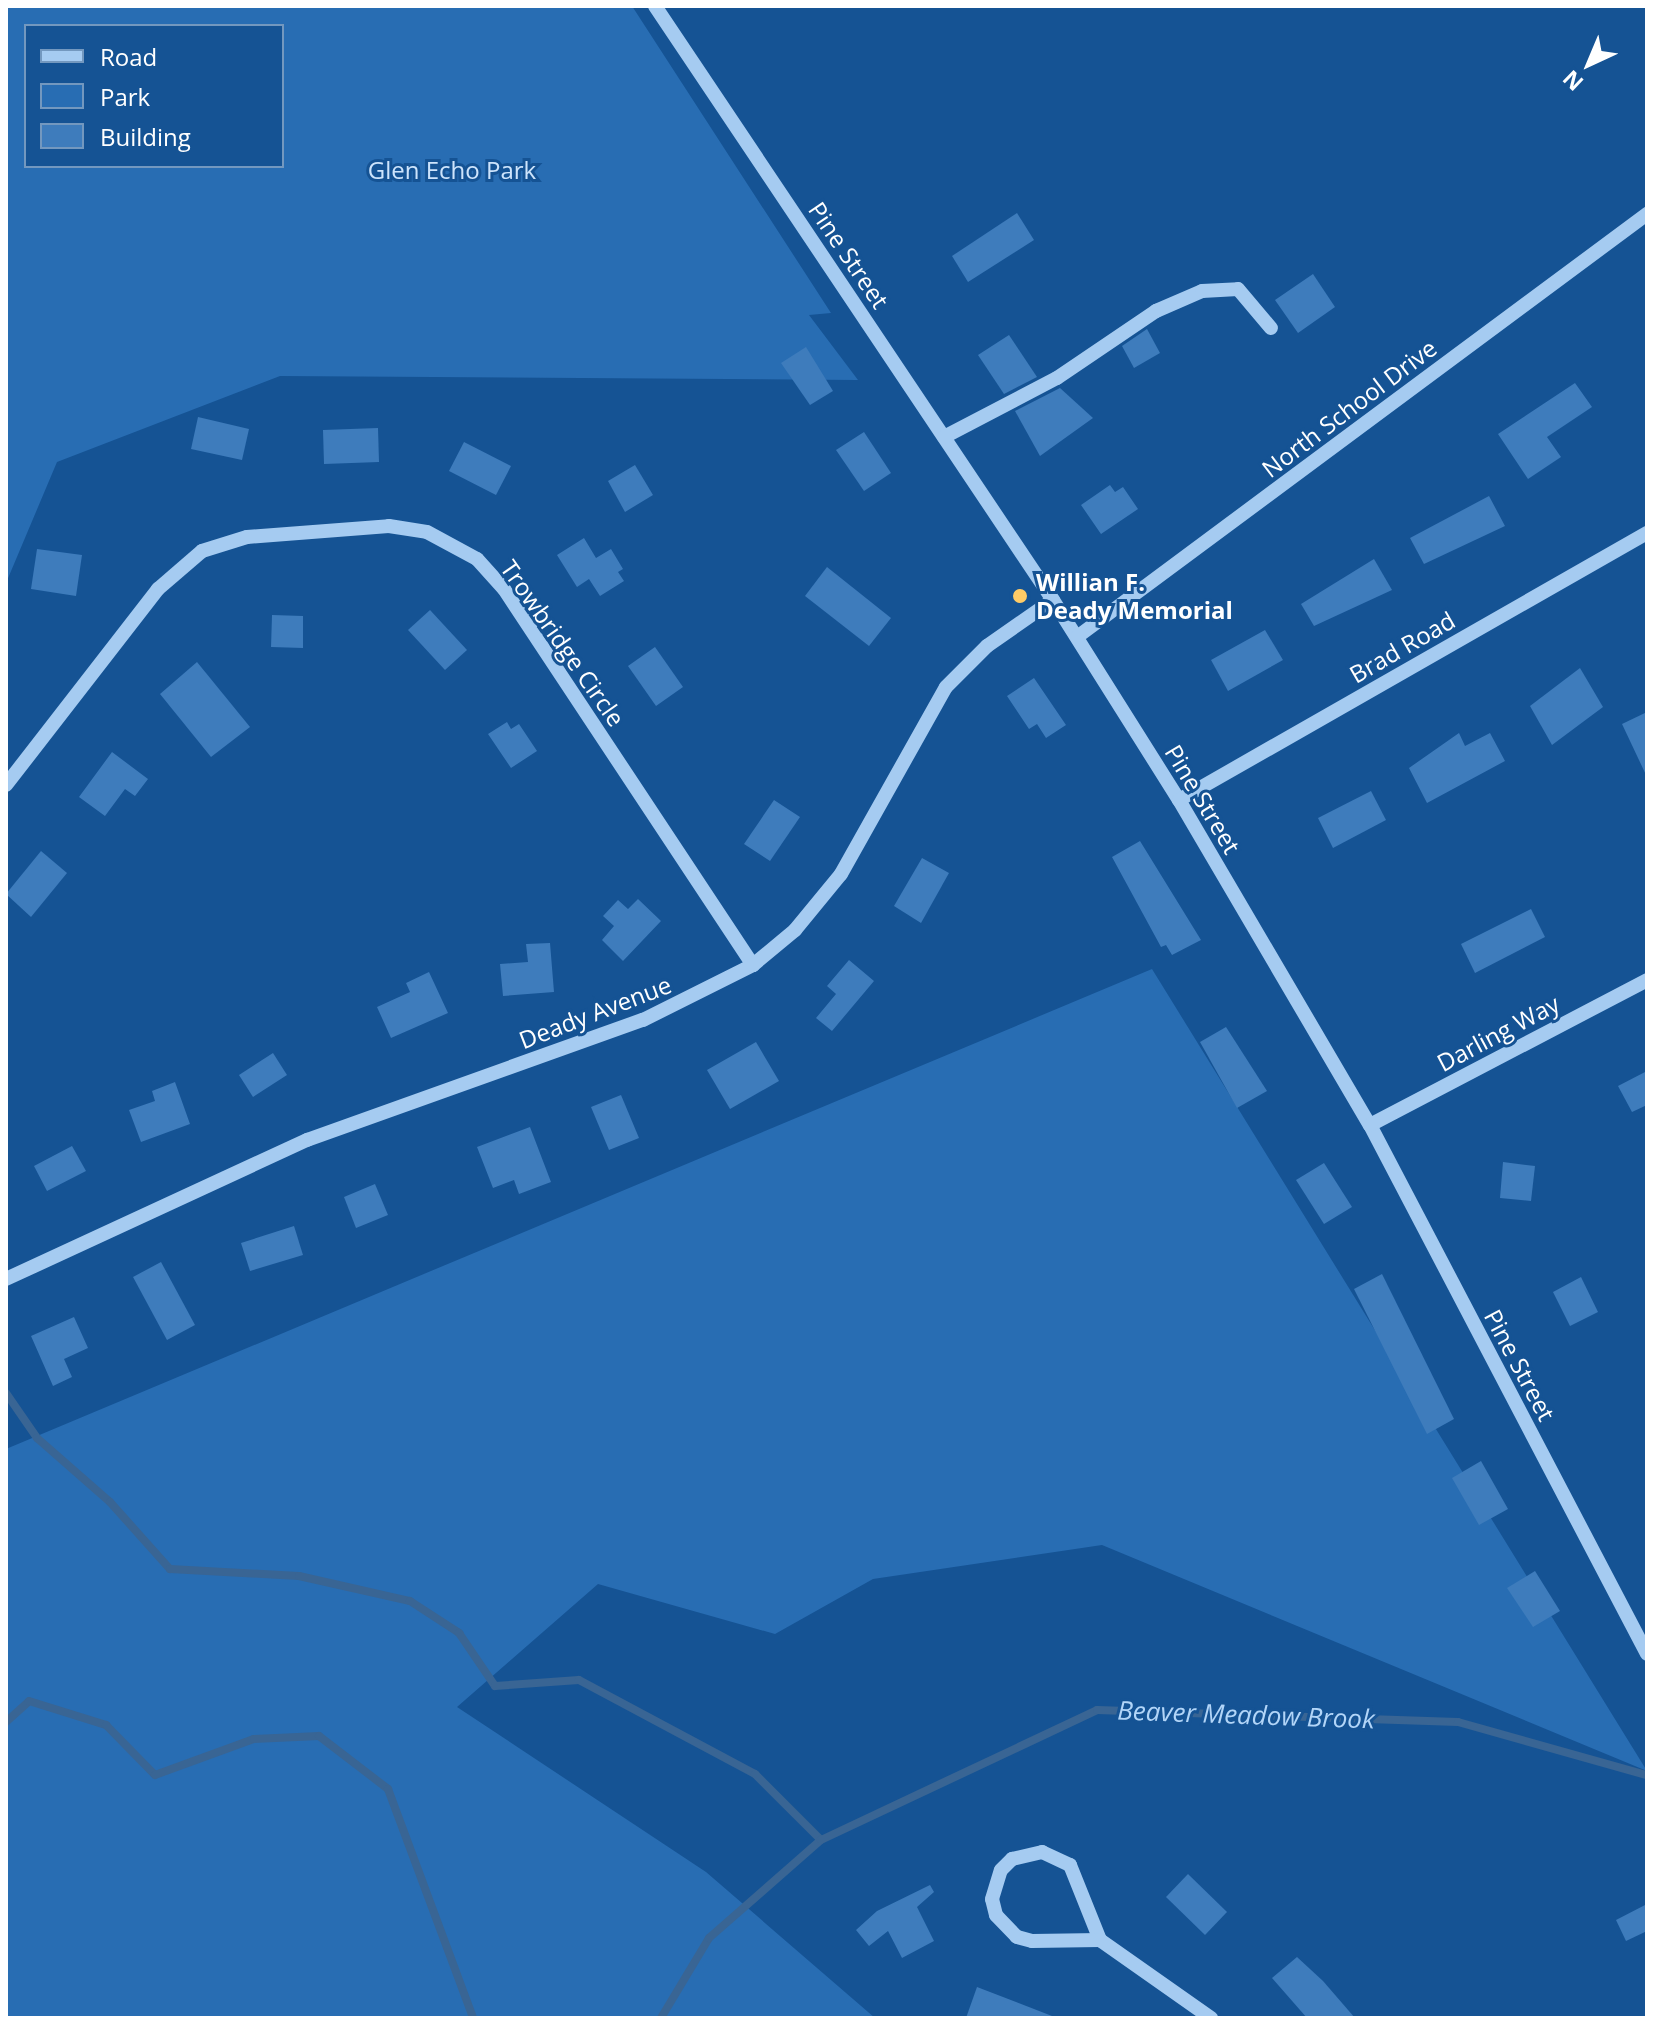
<!DOCTYPE html>
<style>
body{margin:0}
#map{position:relative;width:1653px;height:2024px;overflow:hidden;background:#155394;font-family:"Open Sans",sans-serif}
div>[style]{position:absolute}
[style*='--x']{left:calc(var(--x)*1px);top:calc(var(--y)*1px);width:calc(var(--w)*1px);rotate:calc(var(--a)*1deg)}
.green>*{inset:0;background:#286db3}
.stream>*{height:8px;margin:-4px;padding:0 4px;transform-origin:4px;border-radius:4px;background:#396594}
.building>*{inset:0;background:#3e7cbc}
.minor>*{height:14px;margin:-7px;padding:0 7px;transform-origin:7px;border-radius:7px;background:#a5cbf1}
.dots>*{width:22px;height:22px;translate:-50% -50%;box-sizing:border-box;border:4px solid #155394;border-radius:50%}
span{translate:-50% -50%;white-space:nowrap;text-align:center;line-height:1.15;-webkit-text-stroke:6px #155394;paint-order:stroke}
.park-label{font-size:24px;color:#cde4fc}
.street-label{font-size:24px;color:#fff}
.poi-label{font-size:24px;color:#fff;font-weight:700}
.left{translate:0 -50%;text-align:left}
.water-label{font-size:26px;color:#b2d5f8;font-style:italic}
.frame{position:absolute;inset:0;border:8px solid #fff;pointer-events:none}
.legend{position:absolute;left:24px;top:24px;width:260px;height:144px;box-sizing:border-box;background:#155394;border:2px solid #7398bf;margin:0;padding:10px 14px;list-style:none;font-size:24px;color:#fff}
.legend li{display:flex;align-items:center;gap:16px;height:40px}
.legend b{width:40px;border:2px solid #7398bf}
.north{position:absolute;left:1549px;top:24px;width:80px;height:80px;-webkit-text-stroke:6px #155394;paint-order:stroke;rotate:224deg;font-size:22px;font-weight:700;line-height:32px;text-align:center;color:#fff}
.north::after{content:'';display:block;margin:auto;width:28px;height:36px;background:#fff;clip-path:polygon(50% 0,100% 100%,50% 72%,0 100%)}
</style>
<div id="map">
<div class="green">
<div style="clip-path:polygon(evenodd,6px 6px,632px 6px,831px 313px,809px 315px,858px 380px,280px 376px,57px 462px,6px 583px,6px 6px,26px 26px,282px 26px,282px 166px,26px 166px,26px 26px)"></div>
<div style="clip-path:polygon(1152px 969px,1647px 1771px,1102px 1545px,873px 1579px,775px 1634px,598px 1584px,457px 1707px,706px 1872px,875px 2018px,6px 2018px,6px 1449px)"></div>
</div>
<div class="stream">
<div style="--x:6;--y:1393;--w:55;--a:55.4"></div>
<div style="--x:37;--y:1438;--w:97;--a:41.2"></div>
<div style="--x:110;--y:1502;--w:90;--a:48.2"></div>
<div style="--x:170;--y:1569;--w:129;--a:3.1"></div>
<div style="--x:299;--y:1576;--w:114;--a:12.7"></div>
<div style="--x:410;--y:1601;--w:59;--a:33.1"></div>
<div style="--x:459;--y:1633;--w:64;--a:55.8"></div>
<div style="--x:495;--y:1686;--w:84;--a:-4.1"></div>
<div style="--x:579;--y:1680;--w:200;--a:28.1"></div>
<div style="--x:755;--y:1774;--w:93;--a:45"></div>
<div style="--x:6;--y:1722;--w:31;--a:-42"></div>
<div style="--x:29;--y:1701;--w:81;--a:17.3"></div>
<div style="--x:106;--y:1725;--w:70;--a:45.6"></div>
<div style="--x:155;--y:1775;--w:105;--a:-20"></div>
<div style="--x:254;--y:1739;--w:65;--a:-2.6"></div>
<div style="--x:319;--y:1736;--w:87;--a:37.5"></div>
<div style="--x:388;--y:1789;--w:244;--a:69.6"></div>
<div style="--x:661;--y:2018;--w:93;--a:-59"></div>
<div style="--x:709;--y:1938;--w:149;--a:-41.2"></div>
<div style="--x:821;--y:1840;--w:305;--a:-25.2"></div>
<div style="--x:1097;--y:1710;--w:361;--a:1.9"></div>
<div style="--x:1458;--y:1722;--w:196;--a:15.7"></div>
</div>
<div class="building">
<div style="clip-path:polygon(1017px 213px,1034px 240px,968px 282px,952px 256px)"></div>
<div style="clip-path:polygon(1313px 274px,1335px 307px,1298px 333px,1275px 300px)"></div>
<div style="clip-path:polygon(1147px 329px,1160px 353px,1134px 368px,1122px 346px)"></div>
<div style="clip-path:polygon(1009px 335px,1037px 377px,1004px 394px,978px 355px)"></div>
<div style="clip-path:polygon(806px 347px,833px 391px,810px 405px,781px 363px)"></div>
<div style="clip-path:polygon(1575px 383px,1592px 407px,1547px 437px,1561px 457px,1528px 479px,1498px 434px)"></div>
<div style="clip-path:polygon(1060px 388px,1093px 418px,1040px 456px,1015px 411px)"></div>
<div style="clip-path:polygon(198px 417px,249px 429px,242px 460px,191px 449px)"></div>
<div style="clip-path:polygon(378px 428px,379px 462px,324px 464px,323px 430px)"></div>
<div style="clip-path:polygon(864px 432px,891px 473px,864px 491px,836px 450px)"></div>
<div style="clip-path:polygon(464px 442px,511px 466px,496px 495px,449px 471px)"></div>
<div style="clip-path:polygon(635px 465px,653px 495px,625px 512px,608px 481px)"></div>
<div style="clip-path:polygon(1110px 485px,1115px 492px,1123px 487px,1138px 509px,1101px 534px,1081px 505px)"></div>
<div style="clip-path:polygon(1489px 496px,1505px 526px,1424px 564px,1410px 538px)"></div>
<div style="clip-path:polygon(584px 538px,596px 558px,611px 549px,623px 569px,618px 572px,624px 581px,600px 596px,589px 579px,577px 587px,557px 555px)"></div>
<div style="clip-path:polygon(37px 549px,82px 555px,76px 596px,31px 589px)"></div>
<div style="clip-path:polygon(1374px 559px,1392px 590px,1314px 626px,1301px 604px)"></div>
<div style="clip-path:polygon(827px 567px,891px 618px,869px 646px,805px 596px)"></div>
<div style="clip-path:polygon(430px 610px,467px 650px,445px 670px,408px 630px)"></div>
<div style="clip-path:polygon(272px 615px,303px 616px,303px 648px,271px 647px)"></div>
<div style="clip-path:polygon(1265px 630px,1283px 660px,1228px 691px,1211px 660px)"></div>
<div style="clip-path:polygon(655px 647px,683px 687px,656px 706px,628px 666px)"></div>
<div style="clip-path:polygon(197px 662px,250px 727px,211px 757px,160px 694px)"></div>
<div style="clip-path:polygon(1580px 668px,1603px 707px,1552px 745px,1530px 706px)"></div>
<div style="clip-path:polygon(1034px 678px,1066px 725px,1046px 738px,1037px 724px,1029px 729px,1007px 696px)"></div>
<div style="clip-path:polygon(1647px 712px,1647px 777px,1622px 724px)"></div>
<div style="clip-path:polygon(507px 722px,511px 729px,519px 724px,537px 751px,511px 768px,488px 734px)"></div>
<div style="clip-path:polygon(1459px 733px,1465px 746px,1490px 733px,1505px 761px,1427px 803px,1409px 768px)"></div>
<div style="clip-path:polygon(112px 752px,148px 779px,135px 796px,125px 789px,105px 816px,79px 797px)"></div>
<div style="clip-path:polygon(1371px 791px,1386px 820px,1333px 848px,1318px 818px)"></div>
<div style="clip-path:polygon(774px 800px,800px 817px,770px 861px,744px 844px)"></div>
<div style="clip-path:polygon(1140px 841px,1201px 940px,1172px 955px,1166px 945px,1161px 947px,1112px 857px)"></div>
<div style="clip-path:polygon(41px 851px,67px 873px,31px 917px,6px 894px)"></div>
<div style="clip-path:polygon(922px 858px,949px 873px,921px 923px,894px 906px)"></div>
<div style="clip-path:polygon(638px 899px,661px 921px,623px 961px,602px 940px,614px 926px,603px 916px,618px 900px,628px 909px)"></div>
<div style="clip-path:polygon(1531px 909px,1545px 937px,1475px 973px,1461px 944px)"></div>
<div style="clip-path:polygon(550px 943px,554px 992px,503px 996px,500px 964px,528px 962px,526px 944px)"></div>
<div style="clip-path:polygon(849px 960px,874px 981px,832px 1031px,816px 1018px,836px 994px,827px 986px)"></div>
<div style="clip-path:polygon(429px 972px,448px 1013px,391px 1038px,377px 1007px,410px 992px,406px 983px)"></div>
<div style="clip-path:polygon(1226px 1027px,1267px 1091px,1237px 1108px,1200px 1042px)"></div>
<div style="clip-path:polygon(756px 1042px,779px 1081px,730px 1109px,707px 1070px)"></div>
<div style="clip-path:polygon(273px 1053px,287px 1075px,253px 1097px,239px 1075px)"></div>
<div style="clip-path:polygon(1647px 1071px,1647px 1105px,1632px 1112px,1618px 1086px)"></div>
<div style="clip-path:polygon(175px 1082px,190px 1124px,141px 1142px,129px 1110px,155px 1101px,152px 1091px)"></div>
<div style="clip-path:polygon(621px 1095px,639px 1138px,609px 1150px,591px 1107px)"></div>
<div style="clip-path:polygon(530px 1127px,551px 1182px,519px 1194px,514px 1180px,493px 1188px,477px 1147px)"></div>
<div style="clip-path:polygon(72px 1146px,86px 1171px,47px 1191px,34px 1166px)"></div>
<div style="clip-path:polygon(1503px 1162px,1535px 1166px,1531px 1201px,1500px 1198px)"></div>
<div style="clip-path:polygon(1324px 1163px,1352px 1207px,1324px 1224px,1296px 1180px)"></div>
<div style="clip-path:polygon(375px 1184px,388px 1215px,356px 1228px,344px 1197px)"></div>
<div style="clip-path:polygon(294px 1226px,303px 1255px,250px 1271px,241px 1243px)"></div>
<div style="clip-path:polygon(161px 1262px,195px 1325px,167px 1340px,133px 1277px)"></div>
<div style="clip-path:polygon(1382px 1274px,1454px 1419px,1427px 1434px,1354px 1289px)"></div>
<div style="clip-path:polygon(1581px 1277px,1598px 1312px,1570px 1326px,1553px 1292px)"></div>
<div style="clip-path:polygon(74px 1317px,88px 1348px,64px 1359px,72px 1377px,53px 1386px,31px 1336px)"></div>
<div style="clip-path:polygon(1481px 1461px,1508px 1509px,1479px 1525px,1452px 1478px)"></div>
<div style="clip-path:polygon(1535px 1571px,1560px 1611px,1533px 1627px,1507px 1588px)"></div>
<div style="clip-path:polygon(1188px 1874px,1227px 1912px,1205px 1935px,1166px 1897px)"></div>
<div style="clip-path:polygon(930px 1885px,934px 1892px,917px 1907px,934px 1941px,902px 1958px,888px 1931px,869px 1946px,856px 1930px,877px 1911px)"></div>
<div style="clip-path:polygon(1647px 1904px,1647px 1931px,1626px 1941px,1616px 1920px)"></div>
<div style="clip-path:polygon(1297px 1957px,1323px 1981px,1355px 2018px,1307px 2018px,1272px 1978px)"></div>
<div style="clip-path:polygon(977px 1987px,1052px 2016px,1052px 2018px,966px 2018px)"></div>
</div>
<div class="minor">
<div style="--x:655;--y:6;--w:715;--a:56.18"></div>
<div style="--x:1053;--y:600;--w:236;--a:57.8"></div>
<div style="--x:1179;--y:800;--w:377;--a:59.6"></div>
<div style="--x:1370;--y:1125;--w:597;--a:62.36"></div>
<div style="--x:944;--y:437;--w:127;--a:-27.6"></div>
<div style="--x:1057;--y:378;--w:120;--a:-34.1"></div>
<div style="--x:1156;--y:311;--w:50;--a:-23.5"></div>
<div style="--x:1202;--y:291;--w:36;--a:-3"></div>
<div style="--x:1238;--y:289;--w:51;--a:49.8"></div>
<div style="--x:1077;--y:637;--w:710;--a:-36.58"></div>
<div style="--x:6;--y:785;--w:248;--a:-52.2"></div>
<div style="--x:158;--y:589;--w:58;--a:-40.8"></div>
<div style="--x:202;--y:551;--w:47;--a:-17.3"></div>
<div style="--x:247;--y:537;--w:142;--a:-4.4"></div>
<div style="--x:389;--y:526;--w:38;--a:9"></div>
<div style="--x:427;--y:532;--w:57;--a:28.4"></div>
<div style="--x:477;--y:559;--w:40;--a:48"></div>
<div style="--x:504;--y:589;--w:451;--a:56.5"></div>
<div style="--x:1179;--y:800;--w:539;--a:-29.71"></div>
<div style="--x:1370;--y:1125;--w:313;--a:-27.6"></div>
<div style="--x:6;--y:1279;--w:332;--a:-24.8"></div>
<div style="--x:307;--y:1140;--w:357;--a:-19.7"></div>
<div style="--x:643;--y:1020;--w:123;--a:-26.6"></div>
<div style="--x:753;--y:965;--w:55;--a:-39.8"></div>
<div style="--x:795;--y:930;--w:72;--a:-50.6"></div>
<div style="--x:841;--y:874;--w:214;--a:-60.7"></div>
<div style="--x:946;--y:687;--w:58;--a:-45"></div>
<div style="--x:987;--y:646;--w:80;--a:-34.9"></div>
<div style="--x:1042;--y:1852;--w:31;--a:25"></div>
<div style="--x:1070;--y:1865;--w:81;--a:68.2"></div>
<div style="--x:1100;--y:1940;--w:68;--a:179.2"></div>
<div style="--x:1032;--y:1941;--w:16;--a:-165"></div>
<div style="--x:1017;--y:1937;--w:30;--a:-134"></div>
<div style="--x:996;--y:1915;--w:16;--a:-104"></div>
<div style="--x:992;--y:1899;--w:30;--a:-73"></div>
<div style="--x:1001;--y:1870;--w:16;--a:-45"></div>
<div style="--x:1012;--y:1859;--w:31;--a:-13"></div>
<div style="--x:1100;--y:1940;--w:136;--a:35.1"></div>
</div>
<div class="dots">
<div style="left:1020px;top:596px;background:#ffcb66"></div>
</div>
<div class="park-label">
<span style="left:452px;top:170px">Glen Echo Park</span>
</div>
<div class="street-label">
<span style="left:849px;top:255px;rotate:56deg">Pine Street</span>
<span style="left:1349px;top:408px;rotate:-37deg">North School Drive</span>
<span style="left:563px;top:643px;rotate:55deg">Trowbridge Circle</span>
<span style="left:1402px;top:647px;rotate:-30deg">Brad Road</span>
<span style="left:1203px;top:799px;rotate:59deg">Pine Street</span>
<span style="left:595px;top:1012px;rotate:-21deg">Deady Avenue</span>
<span style="left:1498px;top:1033px;rotate:-28deg">Darling Way</span>
<span style="left:1520px;top:1365px;rotate:62deg">Pine Street</span>
</div>
<div class="poi-label">
<span class="left" style="left:1036px;top:596px">Willian F.<br>Deady Memorial</span>
</div>
<div class="water-label">
<span style="left:1246px;top:1715px;rotate:2deg">Beaver Meadow Brook</span>
</div>
<div class="frame"></div>
<ul class="legend">
<li><b style="height:10px;background:#a5cbf1"></b>Road</li>
<li><b style="height:22px;background:#286db3"></b>Park</li>
<li><b style="height:22px;background:#3e7cbc"></b>Building</li>
</ul>
<div class="north">N</div>
</div>
